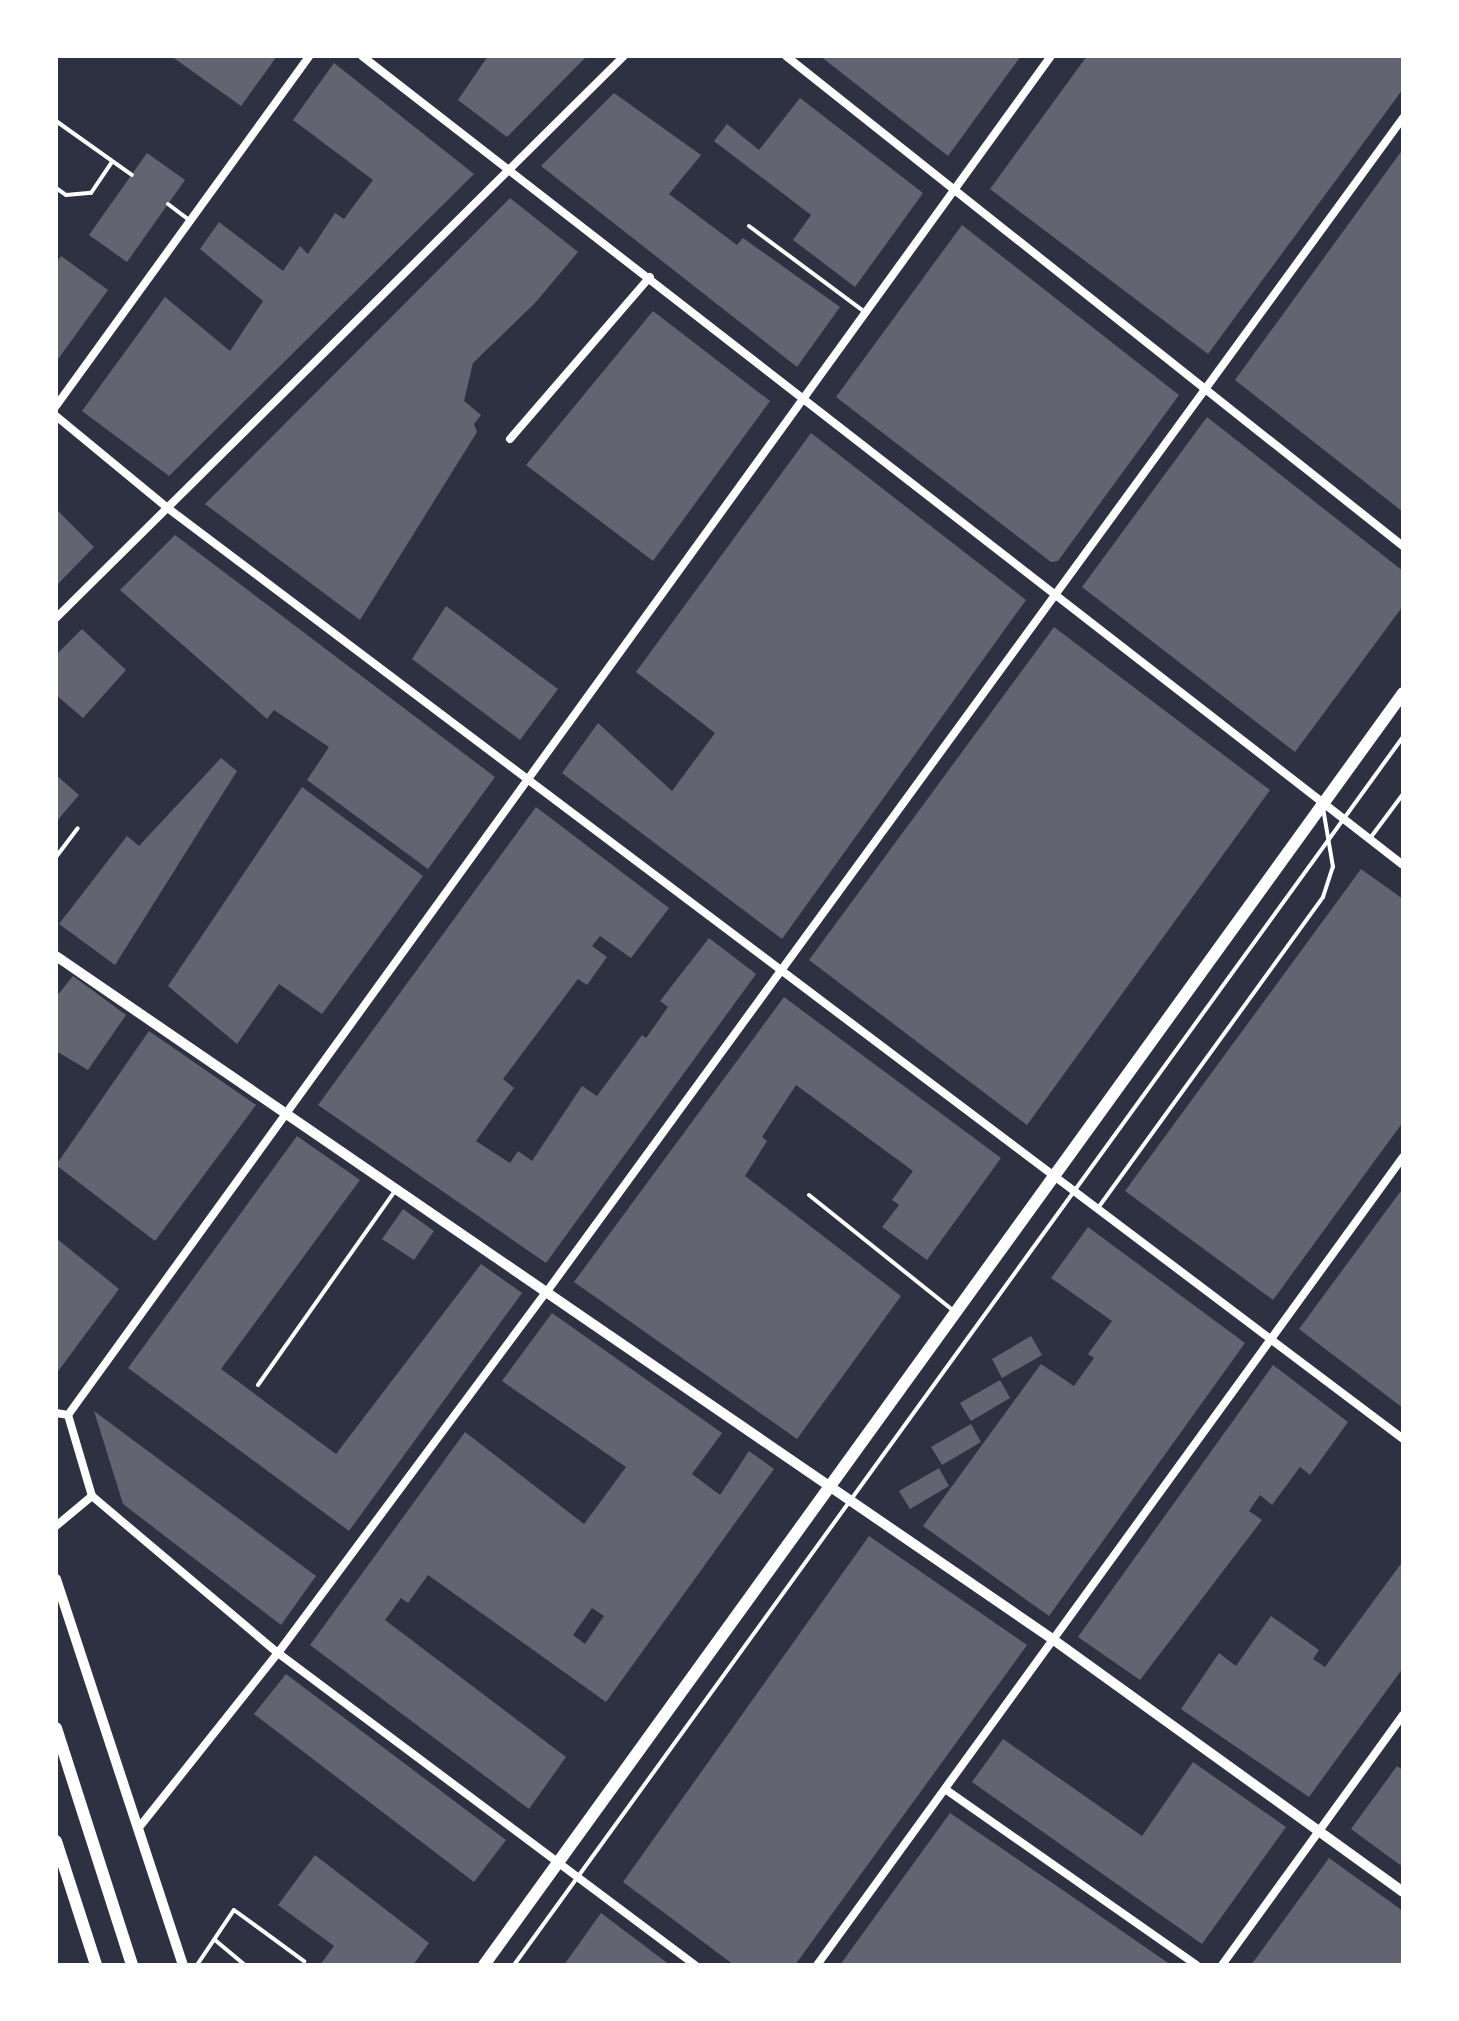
<!DOCTYPE html>
<style>
body{margin:0}
#map{position:relative;width:1459px;height:2021px;overflow:hidden;background:#2d3142;font-family:"Open Sans",sans-serif}
div>[style]{position:absolute}
[style*='--x']{left:calc(var(--x)*1px);top:calc(var(--y)*1px);width:calc(var(--w)*1px);rotate:calc(var(--a)*1deg)}
.building>*{inset:0;background:#626471}
.service>*{height:4px;margin:-2px;padding:0 2px;transform-origin:2px;border-radius:2px;background:#fff}
.minor>*{height:8px;margin:-4px;padding:0 4px;transform-origin:4px;border-radius:4px;background:#fff}
.tertiary>*{height:10px;margin:-5px;padding:0 5px;transform-origin:5px;border-radius:5px;background:#fff}
.secondary>*{height:12px;margin:-6px;padding:0 6px;transform-origin:6px;border-radius:6px;background:#fff}
.primary>*{height:12px;margin:-6px;padding:0 6px;transform-origin:6px;border-radius:6px;background:#fff}
span{translate:-50% -50%;white-space:nowrap;text-align:center;line-height:1.15;-webkit-text-stroke:6px #fff;paint-order:stroke}
.frame{position:absolute;inset:0;border:58px solid #fff;pointer-events:none}
</style>
<div id="map">
<div class="building">
<div style="clip-path:polygon(171px 56px,277px 56px,241px 106px)"></div>
<div style="clip-path:polygon(488px 56px,587px 56px,507px 137px,458px 100px)"></div>
<div style="clip-path:polygon(820px 56px,1021px 56px,948px 156px)"></div>
<div style="clip-path:polygon(1087px 56px,1403px 56px,1403px 89px,1208px 354px,990px 189px)"></div>
<div style="clip-path:polygon(334px 63px,474px 174px,169px 476px,82px 411px,165px 297px,230px 351px,263px 301px,200px 249px,219px 222px,283px 271px,300px 246px,308px 254px,335px 213px,344px 219px,352px 208px,373px 180px,293px 120px)"></div>
<div style="clip-path:polygon(614px 93px,701px 155px,669px 194px,737px 245px,743px 238px,840px 307px,797px 367px,541px 166px)"></div>
<div style="clip-path:polygon(800px 98px,923px 193px,855px 287px,793px 240px,811px 215px,714px 141px,727px 124px,759px 150px)"></div>
<div style="clip-path:polygon(1403px 149px,1403px 512px,1235px 380px)"></div>
<div style="clip-path:polygon(147px 153px,185px 180px,127px 262px,89px 235px)"></div>
<div style="clip-path:polygon(510px 198px,578px 252px,535px 303px,473px 363px,464px 401px,481px 415px,474px 424px,477px 432px,360px 620px,205px 504px)"></div>
<div style="clip-path:polygon(962px 225px,1179px 395px,1058px 561px,1051px 562px,836px 397px)"></div>
<div style="clip-path:polygon(61px 256px,108px 290px,56px 362px,56px 263px)"></div>
<div style="clip-path:polygon(653px 311px,770px 401px,653px 561px,526px 465px)"></div>
<div style="clip-path:polygon(1207px 417px,1403px 571px,1403px 606px,1295px 752px,1082px 587px)"></div>
<div style="clip-path:polygon(811px 433px,1026px 600px,782px 939px,562px 773px,598px 723px,672px 791px,715px 733px,636px 672px)"></div>
<div style="clip-path:polygon(56px 509px,94px 547px,56px 586px)"></div>
<div style="clip-path:polygon(175px 535px,495px 777px,428px 869px,307px 780px,329px 747px,274px 710px,267px 719px,120px 590px)"></div>
<div style="clip-path:polygon(446px 606px,558px 689px,520px 740px,412px 659px)"></div>
<div style="clip-path:polygon(1054px 627px,1270px 790px,1027px 1125px,809px 960px)"></div>
<div style="clip-path:polygon(82px 629px,126px 670px,83px 718px,56px 695px,56px 655px)"></div>
<div style="clip-path:polygon(221px 758px,237px 771px,115px 965px,59px 924px,127px 836px,139px 846px)"></div>
<div style="clip-path:polygon(56px 775px,79px 795px,56px 822px)"></div>
<div style="clip-path:polygon(302px 787px,423px 876px,322px 1014px,279px 984px,237px 1044px,168px 986px)"></div>
<div style="clip-path:polygon(536px 807px,669px 908px,631px 958px,600px 936px,592px 946px,607px 957px,587px 985px,578px 979px,503px 1079px,514px 1088px,476px 1141px,510px 1163px,518px 1151px,532px 1161px,582px 1086px,597px 1096px,642px 1035px,646px 1038px,668px 1007px,660px 1001px,709px 938px,756px 974px,546px 1263px,318px 1105px)"></div>
<div style="clip-path:polygon(1361px 869px,1403px 899px,1403px 1122px,1273px 1300px,1125px 1191px)"></div>
<div style="clip-path:polygon(73px 976px,126px 1015px,88px 1070px,56px 1051px,56px 997px)"></div>
<div style="clip-path:polygon(784px 997px,1001px 1158px,927px 1260px,882px 1227px,899px 1205px,892px 1200px,913px 1171px,796px 1085px,762px 1137px,767px 1141px,745px 1176px,901px 1296px,797px 1439px,574px 1282px)"></div>
<div style="clip-path:polygon(149px 1031px,256px 1105px,155px 1241px,56px 1165px)"></div>
<div style="clip-path:polygon(297px 1136px,360px 1180px,221px 1369px,336px 1454px,481px 1264px,522px 1293px,349px 1531px,128px 1368px)"></div>
<div style="clip-path:polygon(1403px 1188px,1403px 1408px,1299px 1329px)"></div>
<div style="clip-path:polygon(403px 1209px,434px 1231px,414px 1260px,382px 1239px)"></div>
<div style="clip-path:polygon(1088px 1227px,1245px 1343px,1049px 1616px,923px 1526px,1041px 1364px,1074px 1386px,1094px 1358px,1088px 1354px,1112px 1321px,1051px 1278px)"></div>
<div style="clip-path:polygon(56px 1238px,119px 1289px,56px 1374px)"></div>
<div style="clip-path:polygon(evenodd,552px 1313px,722px 1433px,692px 1474px,720px 1495px,749px 1451px,774px 1469px,606px 1702px,428px 1575px,408px 1603px,401px 1598px,385px 1620px,566px 1757px,529px 1809px,310px 1645px,465px 1432px,584px 1524px,626px 1467px,502px 1381px,552px 1313px,592px 1608px,604px 1616px,585px 1644px,573px 1635px,592px 1608px)"></div>
<div style="clip-path:polygon(1031px 1336px,1042px 1355px,1002px 1378px,992px 1359px)"></div>
<div style="clip-path:polygon(1273px 1365px,1348px 1422px,1310px 1475px,1300px 1467px,1272px 1505px,1260px 1495px,1249px 1511px,1262px 1520px,1140px 1680px,1078px 1637px)"></div>
<div style="clip-path:polygon(1000px 1380px,1010px 1398px,971px 1421px,960px 1403px)"></div>
<div style="clip-path:polygon(94px 1411px,316px 1576px,281px 1625px,123px 1504px)"></div>
<div style="clip-path:polygon(971px 1424px,981px 1442px,942px 1465px,931px 1447px)"></div>
<div style="clip-path:polygon(939px 1468px,949px 1486px,910px 1509px,899px 1491px)"></div>
<div style="clip-path:polygon(869px 1536px,1027px 1645px,795px 1965px,734px 1965px,623px 1882px)"></div>
<div style="clip-path:polygon(1403px 1561px,1403px 1668px,1309px 1797px,1181px 1709px,1219px 1653px,1236px 1666px,1271px 1616px,1319px 1650px,1313px 1659px,1325px 1667px)"></div>
<div style="clip-path:polygon(286px 1674px,506px 1840px,474px 1882px,254px 1714px)"></div>
<div style="clip-path:polygon(1003px 1739px,1142px 1836px,1193px 1762px,1286px 1827px,1202px 1944px,972px 1782px)"></div>
<div style="clip-path:polygon(1397px 1766px,1403px 1770px,1403px 1867px,1351px 1829px)"></div>
<div style="clip-path:polygon(950px 1813px,1067px 1893px,1171px 1965px,840px 1965px)"></div>
<div style="clip-path:polygon(315px 1855px,429px 1943px,413px 1965px,320px 1965px,334px 1946px,278px 1905px)"></div>
<div style="clip-path:polygon(1329px 1858px,1403px 1911px,1403px 1965px,1251px 1965px)"></div>
<div style="clip-path:polygon(601px 1913px,650px 1950px,670px 1965px,564px 1965px)"></div>
</div>
<div class="service">
<div style="--x:56;--y:121;--w:93;--a:35.4"></div>
<div style="--x:56;--y:188;--w:12;--a:35"></div>
<div style="--x:66;--y:195;--w:25;--a:-5"></div>
<div style="--x:91;--y:193;--w:37;--a:-56"></div>
<div style="--x:168;--y:204;--w:25;--a:37"></div>
<div style="--x:749;--y:226;--w:144;--a:36.6"></div>
<div style="--x:1371;--y:837;--w:54;--a:-53.3"></div>
<div style="--x:56;--y:857;--w:36;--a:-53"></div>
<div style="--x:809;--y:1195;--w:186;--a:38.7"></div>
<div style="--x:1098;--y:1208;--w:384;--a:-54.1"></div>
<div style="--x:1323;--y:897;--w:32;--a:-72"></div>
<div style="--x:1333;--y:867;--w:60;--a:-99.6"></div>
<div style="--x:258;--y:1385;--w:237;--a:-54.8"></div>
<div style="--x:215;--y:1940;--w:39;--a:40"></div>
<div style="--x:197;--y:1965;--w:66;--a:-56.1"></div>
<div style="--x:234;--y:1910;--w:87;--a:36.1"></div>
<div style="--x:514;--y:1965;--w:1516;--a:-54.1"></div>
</div>
<div class="minor">
<div style="--x:362;--y:56;--w:1318;--a:37.85"></div>
<div style="--x:786;--y:56;--w:788;--a:38.46"></div>
<div style="--x:56;--y:406;--w:432;--a:-54.1"></div>
<div style="--x:56;--y:416;--w:146;--a:39.5"></div>
<div style="--x:169;--y:509;--w:1545;--a:37"></div>
<div style="--x:510;--y:439;--w:214;--a:-49.2"></div>
<div style="--x:56;--y:618;--w:799;--a:-44.7"></div>
<div style="--x:56;--y:1413;--w:12;--a:9"></div>
<div style="--x:68;--y:1415;--w:1677;--a:-54.12"></div>
<div style="--x:68;--y:1415;--w:84;--a:73.5"></div>
<div style="--x:92;--y:1496;--w:243;--a:40.2"></div>
<div style="--x:278;--y:1653;--w:521;--a:36.8"></div>
<div style="--x:56;--y:1526;--w:47;--a:-39.8"></div>
<div style="--x:945;--y:1789;--w:307;--a:35"></div>
<div style="--x:141;--y:1825;--w:220;--a:-51.5"></div>
<div style="--x:278;--y:1653;--w:452;--a:-53.4"></div>
<div style="--x:548;--y:1290;--w:1451;--a:-53.89"></div>
<div style="--x:817;--y:1965;--w:998;--a:-54.05"></div>
<div style="--x:1222;--y:1965;--w:309;--a:-54.1"></div>
</div>
<div class="tertiary">
<div style="--x:56;--y:956;--w:1206;--a:34.43"></div>
<div style="--x:1051;--y:1638;--w:434;--a:35.8"></div>
<div style="--x:56;--y:1579;--w:406;--a:71.8"></div>
</div>
<div class="secondary">
<div style="--x:56;--y:1728;--w:249;--a:72.2"></div>
<div style="--x:56;--y:1841;--w:130;--a:72.1"></div>
</div>
<div class="primary">
<div style="--x:484;--y:1965;--w:1569;--a:-54.15"></div>
</div>
<div class="frame"></div>
</div>
